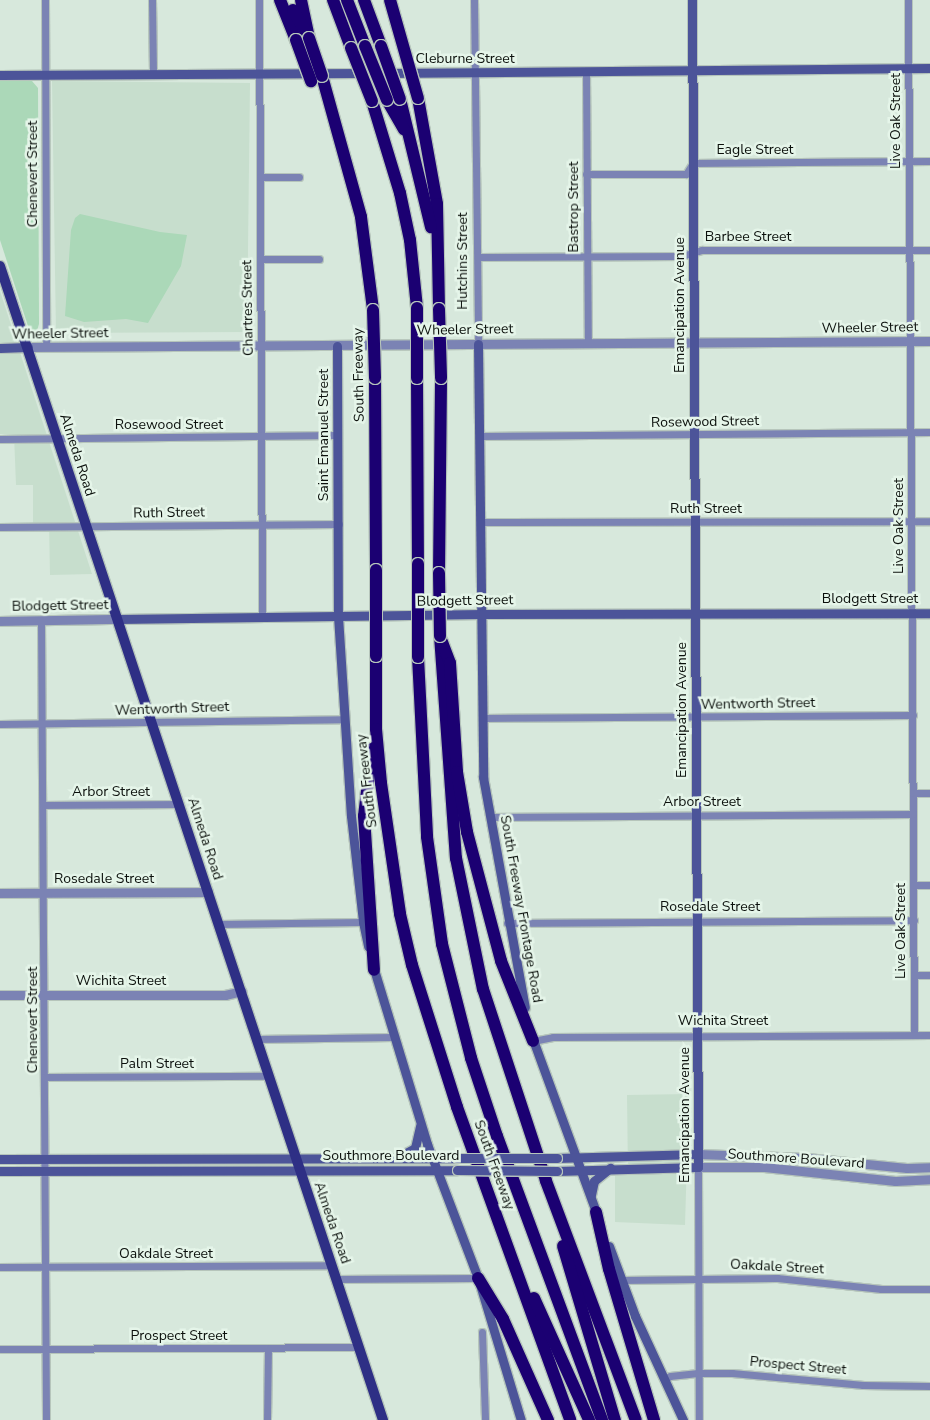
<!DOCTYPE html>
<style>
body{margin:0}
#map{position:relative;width:930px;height:1420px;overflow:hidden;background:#d7e8dc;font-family:"Nunito Sans",sans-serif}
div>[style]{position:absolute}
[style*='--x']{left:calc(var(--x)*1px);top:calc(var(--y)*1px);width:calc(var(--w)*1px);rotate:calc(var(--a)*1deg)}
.built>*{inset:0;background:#c7decd}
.green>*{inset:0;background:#abd8b8}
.roads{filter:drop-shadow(1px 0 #b6c5bb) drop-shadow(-1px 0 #b6c5bb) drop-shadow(0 1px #b6c5bb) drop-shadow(0 -1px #b6c5bb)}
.minor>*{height:7px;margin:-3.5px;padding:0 3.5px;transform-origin:3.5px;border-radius:3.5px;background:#7b83b4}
.tertiary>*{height:9px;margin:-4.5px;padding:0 4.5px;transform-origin:4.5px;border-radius:4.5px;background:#7b83b4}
.secondary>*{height:9px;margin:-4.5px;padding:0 4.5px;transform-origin:4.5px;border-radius:4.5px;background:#4c5499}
.primary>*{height:10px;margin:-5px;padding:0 5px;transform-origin:5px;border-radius:5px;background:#2e2f85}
.motorway>*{height:12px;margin:-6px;padding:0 6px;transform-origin:6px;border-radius:6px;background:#1b0072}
.bridges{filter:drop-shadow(1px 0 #b6c5bb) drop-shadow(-1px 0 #b6c5bb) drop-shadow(0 1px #b6c5bb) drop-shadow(0 -1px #b6c5bb)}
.secondary-bridge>*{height:9px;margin:-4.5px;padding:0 4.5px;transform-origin:4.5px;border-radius:4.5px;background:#4c5499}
.motorway-bridge>*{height:12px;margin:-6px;padding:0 6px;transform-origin:6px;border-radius:6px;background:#1b0072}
span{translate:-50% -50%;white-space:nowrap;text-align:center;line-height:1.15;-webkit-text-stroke:5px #e5f5e9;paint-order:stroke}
.street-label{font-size:14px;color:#0b100c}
</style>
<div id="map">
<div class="built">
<div style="clip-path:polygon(52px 81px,250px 83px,247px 332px,56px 333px)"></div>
<div style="clip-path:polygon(0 291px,92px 574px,50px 575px,49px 523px,33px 523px,33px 485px,16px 485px,14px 435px,0 434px)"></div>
<div style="clip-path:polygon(689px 1094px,685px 1225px,615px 1222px,615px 1176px,628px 1175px,627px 1095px)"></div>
</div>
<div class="green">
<div style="clip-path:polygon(0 81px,32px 81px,38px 88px,39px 324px,36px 334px,28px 326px,0 240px)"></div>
<div style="clip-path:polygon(80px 214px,160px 232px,187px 235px,181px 266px,148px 323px,126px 319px,84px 322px,65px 316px,71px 230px,75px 218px)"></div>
</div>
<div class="roads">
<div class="minor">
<div style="--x:45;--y:0;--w:347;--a:89.8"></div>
<div style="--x:152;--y:0;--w:74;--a:89.2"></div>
<div style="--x:259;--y:0;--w:616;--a:89.72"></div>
<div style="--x:474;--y:0;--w:344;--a:89.3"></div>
<div style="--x:908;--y:0;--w:1035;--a:89.67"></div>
<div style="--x:586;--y:72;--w:271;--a:89.6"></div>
<div style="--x:586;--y:174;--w:100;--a:0"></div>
<div style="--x:686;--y:174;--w:13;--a:-58"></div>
<div style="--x:693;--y:163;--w:237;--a:-0.5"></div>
<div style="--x:260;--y:177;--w:39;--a:0"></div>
<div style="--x:478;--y:257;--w:204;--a:-0.3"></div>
<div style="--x:682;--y:256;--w:21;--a:-17"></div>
<div style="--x:702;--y:250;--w:228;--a:0"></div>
<div style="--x:260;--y:259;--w:59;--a:0"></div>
<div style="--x:481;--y:436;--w:449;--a:-0.5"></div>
<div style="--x:0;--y:439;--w:337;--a:-0.7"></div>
<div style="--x:482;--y:522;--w:448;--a:-0.1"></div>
<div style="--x:0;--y:527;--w:339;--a:-0.5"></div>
<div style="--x:41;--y:620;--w:800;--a:89.64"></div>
<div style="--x:482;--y:718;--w:431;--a:-0.4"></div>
<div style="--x:0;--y:724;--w:345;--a:-0.8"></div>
<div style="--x:913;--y:793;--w:17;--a:0"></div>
<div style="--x:43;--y:805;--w:136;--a:-0.4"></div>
<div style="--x:490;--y:817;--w:423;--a:-0.4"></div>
<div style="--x:914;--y:885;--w:16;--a:0"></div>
<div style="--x:507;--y:923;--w:407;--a:-0.4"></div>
<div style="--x:219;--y:924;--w:144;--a:-0.8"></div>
<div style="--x:914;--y:975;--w:16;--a:0"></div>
<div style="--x:257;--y:1039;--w:136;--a:-0.8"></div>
<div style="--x:533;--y:1041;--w:20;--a:-11"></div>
<div style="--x:553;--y:1037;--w:377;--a:-0.3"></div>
<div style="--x:45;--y:1077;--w:224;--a:-0.3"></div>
<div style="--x:698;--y:1167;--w:253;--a:89.8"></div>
<div style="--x:0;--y:1267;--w:332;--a:-0.3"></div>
<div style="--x:336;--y:1279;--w:142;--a:-0.4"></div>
<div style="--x:621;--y:1280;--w:156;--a:-0.7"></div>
<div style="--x:777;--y:1278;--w:105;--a:6"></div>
<div style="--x:881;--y:1289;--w:49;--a:0"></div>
<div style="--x:482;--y:1332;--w:88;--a:88"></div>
<div style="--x:0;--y:1349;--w:358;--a:-0.3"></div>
<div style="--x:664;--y:1380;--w:7;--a:-34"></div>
<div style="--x:670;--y:1376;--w:28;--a:-6"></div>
<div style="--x:698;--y:1373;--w:34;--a:0"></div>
<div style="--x:732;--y:1373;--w:132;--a:5.2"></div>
<div style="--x:863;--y:1385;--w:67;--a:0.9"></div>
<div style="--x:267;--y:1420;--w:72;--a:-89.2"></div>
</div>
<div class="tertiary">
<div style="--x:28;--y:347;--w:902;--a:-0.38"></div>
<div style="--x:0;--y:621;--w:119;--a:-1"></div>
<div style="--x:0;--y:893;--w:208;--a:-0.3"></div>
<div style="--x:0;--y:995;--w:225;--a:0"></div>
<div style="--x:225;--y:995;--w:17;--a:-13"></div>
<div style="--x:698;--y:1154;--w:109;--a:2.1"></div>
<div style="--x:807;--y:1158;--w:100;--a:5.7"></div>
<div style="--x:907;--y:1168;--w:23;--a:-2"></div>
<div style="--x:698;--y:1167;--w:66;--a:0"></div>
<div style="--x:764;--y:1167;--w:132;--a:6.1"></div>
<div style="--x:895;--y:1181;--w:35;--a:-3"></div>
</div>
<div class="secondary">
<div style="--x:385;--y:73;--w:545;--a:-0.53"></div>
<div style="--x:0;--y:75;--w:365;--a:-0.3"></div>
<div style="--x:478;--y:344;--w:433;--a:89.3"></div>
<div style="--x:483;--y:777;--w:234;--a:79.7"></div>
<div style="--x:337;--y:346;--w:270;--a:89.8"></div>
<div style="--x:338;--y:616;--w:200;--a:86.3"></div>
<div style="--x:351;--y:816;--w:107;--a:83.5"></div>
<div style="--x:363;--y:922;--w:25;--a:78"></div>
<div style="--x:0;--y:348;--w:28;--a:-2"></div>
<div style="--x:119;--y:619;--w:364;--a:-0.8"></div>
<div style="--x:483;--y:614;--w:447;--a:-0.1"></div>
<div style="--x:373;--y:966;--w:186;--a:73.1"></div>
<div style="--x:427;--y:1144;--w:143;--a:69.2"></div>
<div style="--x:478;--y:1278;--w:148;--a:73.2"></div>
<div style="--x:532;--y:1037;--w:192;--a:69.9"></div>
<div style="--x:402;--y:1155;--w:15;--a:-28"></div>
<div style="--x:415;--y:1148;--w:23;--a:-77"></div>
<div style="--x:557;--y:1158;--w:141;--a:-1.6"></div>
<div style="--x:0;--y:1159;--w:457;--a:-0.1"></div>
<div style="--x:0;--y:1171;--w:457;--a:-0.1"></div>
<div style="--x:557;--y:1171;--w:141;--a:-1.6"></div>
<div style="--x:698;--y:1167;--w:1167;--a:-90.29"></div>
<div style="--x:591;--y:1195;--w:14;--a:-78"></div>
<div style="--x:594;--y:1181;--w:21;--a:-39"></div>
<div style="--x:609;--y:1246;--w:75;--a:69.6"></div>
<div style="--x:635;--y:1316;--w:115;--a:65.2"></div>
</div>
<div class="primary">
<div style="--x:0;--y:266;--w:1216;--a:71.64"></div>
</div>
<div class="motorway">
<div style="--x:280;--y:0;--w:43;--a:68.2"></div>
<div style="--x:301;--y:0;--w:38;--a:78"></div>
<div style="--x:333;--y:0;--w:51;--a:69.4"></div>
<div style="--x:347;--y:0;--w:49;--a:68.6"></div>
<div style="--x:364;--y:0;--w:49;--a:69.7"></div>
<div style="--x:293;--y:10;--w:32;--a:60"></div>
<div style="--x:322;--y:76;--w:146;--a:74.5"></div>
<div style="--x:361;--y:217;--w:94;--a:82.6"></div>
<div style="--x:418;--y:98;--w:108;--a:79.8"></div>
<div style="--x:437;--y:204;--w:105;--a:88.9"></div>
<div style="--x:400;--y:99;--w:132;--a:76.4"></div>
<div style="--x:387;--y:100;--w:34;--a:60"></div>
<div style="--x:372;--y:101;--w:96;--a:73.1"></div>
<div style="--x:400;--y:193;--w:48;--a:78"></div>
<div style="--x:410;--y:240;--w:68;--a:84.1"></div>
<div style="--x:375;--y:378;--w:192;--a:89.7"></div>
<div style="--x:417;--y:378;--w:186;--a:89.7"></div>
<div style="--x:439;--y:573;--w:195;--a:-89.4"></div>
<div style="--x:440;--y:636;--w:223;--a:85.9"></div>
<div style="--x:456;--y:858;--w:134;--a:78.4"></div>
<div style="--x:483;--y:989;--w:202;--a:71.8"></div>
<div style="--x:546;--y:1181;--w:255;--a:69.4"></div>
<div style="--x:442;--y:642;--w:22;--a:69"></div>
<div style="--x:450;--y:663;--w:109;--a:86.3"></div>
<div style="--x:457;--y:772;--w:61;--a:80.5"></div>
<div style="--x:467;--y:832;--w:133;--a:75.2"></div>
<div style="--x:501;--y:961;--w:86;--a:68.2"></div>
<div style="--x:376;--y:656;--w:73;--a:90"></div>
<div style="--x:376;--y:729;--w:54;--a:84.7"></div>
<div style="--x:381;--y:783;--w:132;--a:81.7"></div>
<div style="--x:400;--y:914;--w:52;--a:76.8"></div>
<div style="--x:412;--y:965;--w:149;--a:72.4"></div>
<div style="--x:457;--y:1107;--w:333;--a:70.1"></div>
<div style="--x:418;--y:657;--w:180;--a:87.1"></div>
<div style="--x:427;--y:837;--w:108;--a:82"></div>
<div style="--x:442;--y:944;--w:118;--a:75.7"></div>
<div style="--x:471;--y:1058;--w:82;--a:71.6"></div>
<div style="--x:497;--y:1136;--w:303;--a:69.7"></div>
<div style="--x:372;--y:749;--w:67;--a:96.8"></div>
<div style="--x:364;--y:816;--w:154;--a:86.3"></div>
<div style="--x:596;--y:1212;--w:58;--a:77.2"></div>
<div style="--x:609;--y:1269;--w:158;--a:73.4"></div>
<div style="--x:563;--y:1246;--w:182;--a:73.4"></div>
<div style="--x:478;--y:1278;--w:48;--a:58.6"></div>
<div style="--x:503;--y:1319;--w:111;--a:66"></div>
<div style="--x:534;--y:1298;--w:134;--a:65.7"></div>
</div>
</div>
<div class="bridges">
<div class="secondary-bridge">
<div style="--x:457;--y:1158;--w:100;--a:0"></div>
<div style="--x:457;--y:1170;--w:100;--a:0.6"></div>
</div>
<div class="motorway-bridge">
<div style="--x:390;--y:0;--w:102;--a:74.1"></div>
<div style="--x:309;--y:38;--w:40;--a:71.1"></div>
<div style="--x:296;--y:40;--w:44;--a:69.9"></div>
<div style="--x:365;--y:46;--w:58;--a:67.8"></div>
<div style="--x:381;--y:46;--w:56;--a:70.3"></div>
<div style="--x:351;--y:48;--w:57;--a:68.4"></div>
<div style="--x:417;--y:308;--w:70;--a:90"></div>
<div style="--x:439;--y:309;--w:69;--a:88.3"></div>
<div style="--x:373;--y:310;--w:68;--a:88.3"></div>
<div style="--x:418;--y:564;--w:93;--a:90"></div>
<div style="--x:376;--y:570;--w:86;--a:90"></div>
<div style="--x:439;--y:573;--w:63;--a:89.1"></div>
</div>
</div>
<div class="street-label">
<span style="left:465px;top:59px">Cleburne Street</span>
<span style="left:896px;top:121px;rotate:-90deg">Live Oak Street</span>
<span style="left:755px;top:150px">Eagle Street</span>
<span style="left:33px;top:174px;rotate:-90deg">Chenevert Street</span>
<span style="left:574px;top:207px;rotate:-90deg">Bastrop Street</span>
<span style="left:748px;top:237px">Barbee Street</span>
<span style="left:463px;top:261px;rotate:-90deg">Hutchins Street</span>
<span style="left:680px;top:305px;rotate:-90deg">Emancipation Avenue</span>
<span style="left:248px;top:308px;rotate:-91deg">Chartres Street</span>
<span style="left:870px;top:328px;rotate:-1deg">Wheeler Street</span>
<span style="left:465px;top:330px;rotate:-1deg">Wheeler Street</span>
<span style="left:60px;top:334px;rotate:-1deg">Wheeler Street</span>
<span style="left:359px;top:375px;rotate:-91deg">South Freeway</span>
<span style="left:705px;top:422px;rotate:-1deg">Rosewood Street</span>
<span style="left:169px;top:425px">Rosewood Street</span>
<span style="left:324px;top:435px;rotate:-90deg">Saint Emanuel Street</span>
<span style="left:77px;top:455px;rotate:72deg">Almeda Road</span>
<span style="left:706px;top:509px">Ruth Street</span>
<span style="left:169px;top:513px;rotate:-1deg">Ruth Street</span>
<span style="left:899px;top:526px;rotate:-90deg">Live Oak Street</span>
<span style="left:870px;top:599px">Blodgett Street</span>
<span style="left:465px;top:601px;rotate:-1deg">Blodgett Street</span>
<span style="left:60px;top:606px;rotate:-1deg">Blodgett Street</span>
<span style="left:758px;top:704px;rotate:-1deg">Wentworth Street</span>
<span style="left:172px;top:709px;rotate:-2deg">Wentworth Street</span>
<span style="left:682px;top:710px;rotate:-90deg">Emancipation Avenue</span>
<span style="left:367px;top:781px;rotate:-97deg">South Freeway</span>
<span style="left:111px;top:792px">Arbor Street</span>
<span style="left:702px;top:802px">Arbor Street</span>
<span style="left:205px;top:839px;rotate:72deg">Almeda Road</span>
<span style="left:104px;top:879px">Rosedale Street</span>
<span style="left:710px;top:907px">Rosedale Street</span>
<span style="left:521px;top:909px;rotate:80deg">South Freeway Frontage Road</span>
<span style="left:901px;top:931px;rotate:-90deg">Live Oak Street</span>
<span style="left:121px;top:981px">Wichita Street</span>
<span style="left:33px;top:1020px;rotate:-90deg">Chenevert Street</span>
<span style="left:723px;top:1021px">Wichita Street</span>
<span style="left:157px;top:1064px">Palm Street</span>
<span style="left:685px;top:1115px;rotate:-90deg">Emancipation Avenue</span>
<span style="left:391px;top:1156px">Southmore Boulevard</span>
<span style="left:796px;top:1159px;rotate:4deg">Southmore Boulevard</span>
<span style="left:494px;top:1165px;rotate:70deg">South Freeway</span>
<span style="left:332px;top:1223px;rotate:71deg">Almeda Road</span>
<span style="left:166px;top:1254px">Oakdale Street</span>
<span style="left:777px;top:1267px;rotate:3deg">Oakdale Street</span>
<span style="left:179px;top:1336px">Prospect Street</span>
<span style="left:798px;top:1366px;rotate:5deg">Prospect Street</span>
</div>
</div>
